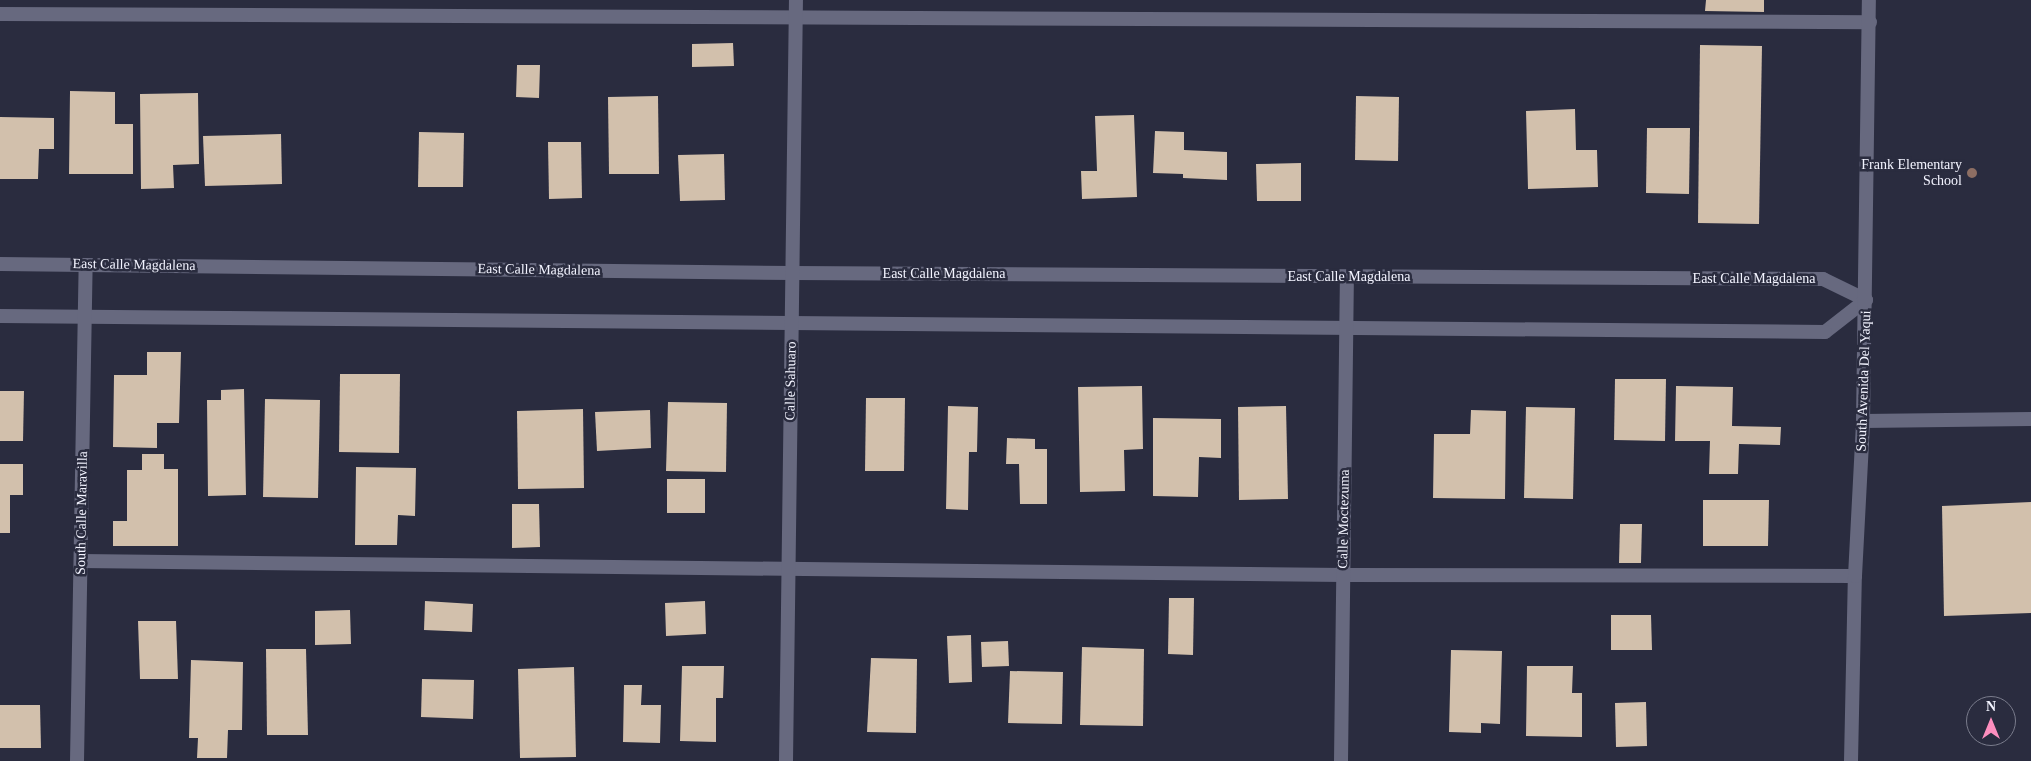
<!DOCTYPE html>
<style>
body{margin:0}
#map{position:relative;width:2031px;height:761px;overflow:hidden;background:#2a2c3f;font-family:"Times New Roman",serif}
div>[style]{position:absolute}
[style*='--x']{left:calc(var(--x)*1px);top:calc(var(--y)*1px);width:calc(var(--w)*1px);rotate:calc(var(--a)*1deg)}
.building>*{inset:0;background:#d2c0ac}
.service>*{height:14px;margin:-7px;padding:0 7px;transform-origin:7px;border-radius:7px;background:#67697f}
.minor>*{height:14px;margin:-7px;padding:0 7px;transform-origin:7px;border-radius:7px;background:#67697f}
.tertiary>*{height:14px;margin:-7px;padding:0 7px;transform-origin:7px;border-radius:7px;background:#67697f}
.dots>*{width:14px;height:14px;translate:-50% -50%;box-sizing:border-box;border:2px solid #2a2c3f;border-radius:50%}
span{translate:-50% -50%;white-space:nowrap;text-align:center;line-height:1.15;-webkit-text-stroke:5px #2a2c3f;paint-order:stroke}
.poi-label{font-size:14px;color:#f3f4ff}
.right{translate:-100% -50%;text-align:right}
.street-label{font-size:14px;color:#f3f4ff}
.north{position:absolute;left:1966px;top:696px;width:50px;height:50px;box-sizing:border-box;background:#2a2c3f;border:1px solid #7a7c8c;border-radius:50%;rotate:0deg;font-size:14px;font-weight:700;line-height:20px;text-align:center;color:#f3f4ff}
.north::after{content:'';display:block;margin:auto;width:18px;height:22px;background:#fd8ebe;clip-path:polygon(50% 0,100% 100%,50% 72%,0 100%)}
</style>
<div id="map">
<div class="building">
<div style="clip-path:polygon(1706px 0,1764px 0,1764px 12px,1705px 11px)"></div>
<div style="clip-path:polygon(733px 43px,734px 66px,692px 67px,692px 44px)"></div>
<div style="clip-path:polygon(1700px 45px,1762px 46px,1759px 224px,1698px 223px)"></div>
<div style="clip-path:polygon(517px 65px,540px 65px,539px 98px,516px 97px)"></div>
<div style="clip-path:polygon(70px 91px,115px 92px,115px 124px,133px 124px,133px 174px,69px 174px)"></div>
<div style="clip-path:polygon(198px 93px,199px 164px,173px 165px,174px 188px,141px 189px,140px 94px)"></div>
<div style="clip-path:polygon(658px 96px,659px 174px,609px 174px,608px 97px)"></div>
<div style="clip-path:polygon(1356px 96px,1399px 97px,1398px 161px,1355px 160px)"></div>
<div style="clip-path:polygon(1575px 109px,1576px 150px,1597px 150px,1598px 187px,1528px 189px,1526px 111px)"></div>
<div style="clip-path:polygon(1134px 115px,1137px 197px,1082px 199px,1081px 171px,1097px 171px,1095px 116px)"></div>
<div style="clip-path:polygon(0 117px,54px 118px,54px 149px,39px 149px,38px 179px,0 179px)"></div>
<div style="clip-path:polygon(1647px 128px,1690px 128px,1689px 194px,1646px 193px)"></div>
<div style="clip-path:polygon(1155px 131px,1184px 132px,1184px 150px,1227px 152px,1227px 180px,1183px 178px,1183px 174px,1153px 173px)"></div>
<div style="clip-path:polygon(419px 132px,464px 133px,463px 187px,418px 187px)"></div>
<div style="clip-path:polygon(281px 134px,282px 184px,205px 186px,203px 136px)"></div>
<div style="clip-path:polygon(548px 142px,581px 142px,582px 198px,549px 199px)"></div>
<div style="clip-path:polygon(724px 154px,725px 200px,680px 201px,678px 155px)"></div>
<div style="clip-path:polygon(1301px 163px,1301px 201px,1257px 201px,1256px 164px)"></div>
<div style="clip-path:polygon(147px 352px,181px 352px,179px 423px,157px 423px,157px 448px,113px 447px,114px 375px,147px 375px)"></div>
<div style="clip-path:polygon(340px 374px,400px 374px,399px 453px,339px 452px)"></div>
<div style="clip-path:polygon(1615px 379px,1666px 379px,1665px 441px,1614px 440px)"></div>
<div style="clip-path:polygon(1142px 386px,1143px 449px,1124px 450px,1125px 491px,1080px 492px,1078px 387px)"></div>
<div style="clip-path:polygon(1676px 386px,1733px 387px,1732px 426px,1781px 427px,1780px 445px,1739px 444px,1738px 474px,1709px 474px,1710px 441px,1675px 441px)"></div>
<div style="clip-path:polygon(244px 389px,246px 495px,208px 496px,207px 400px,221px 400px,221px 390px)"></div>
<div style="clip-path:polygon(0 391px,24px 391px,23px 441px,0 441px)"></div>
<div style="clip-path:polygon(866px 398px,905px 398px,904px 471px,865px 471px)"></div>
<div style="clip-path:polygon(265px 399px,320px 400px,318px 498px,263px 497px)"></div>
<div style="clip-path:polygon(668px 402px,727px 403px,726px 472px,666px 471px)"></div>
<div style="clip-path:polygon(948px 406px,978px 407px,977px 452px,969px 452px,968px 510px,946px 509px)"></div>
<div style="clip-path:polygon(1286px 406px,1288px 499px,1239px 500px,1238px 407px)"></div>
<div style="clip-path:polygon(1526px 407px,1575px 408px,1573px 499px,1524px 498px)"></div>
<div style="clip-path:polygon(583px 409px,584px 488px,518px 489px,517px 411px)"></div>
<div style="clip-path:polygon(650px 410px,651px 448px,597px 451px,595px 412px)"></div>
<div style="clip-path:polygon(1471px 410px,1506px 411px,1505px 499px,1433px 498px,1434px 434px,1470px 434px)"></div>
<div style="clip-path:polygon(1153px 418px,1221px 419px,1221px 458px,1199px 457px,1198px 497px,1153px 496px)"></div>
<div style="clip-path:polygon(1007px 438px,1035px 439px,1035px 449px,1047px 449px,1047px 504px,1020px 504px,1019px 464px,1006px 464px)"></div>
<div style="clip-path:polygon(142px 454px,164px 454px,164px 469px,178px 469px,178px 546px,113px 546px,113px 521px,127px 521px,127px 470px,142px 470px)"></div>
<div style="clip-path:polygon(0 464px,23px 464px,23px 495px,10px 495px,10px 533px,0 533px)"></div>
<div style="clip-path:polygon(356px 467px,416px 468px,415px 516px,398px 515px,397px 545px,355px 545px)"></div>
<div style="clip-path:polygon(667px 479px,705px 479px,705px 513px,667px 513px)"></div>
<div style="clip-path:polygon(1703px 500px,1769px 500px,1768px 546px,1703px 546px)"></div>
<div style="clip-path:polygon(2031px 502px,2031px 613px,1944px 616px,1942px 506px)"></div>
<div style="clip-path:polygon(512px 504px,539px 504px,540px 547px,512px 548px)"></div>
<div style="clip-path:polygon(1620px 524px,1642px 524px,1641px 563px,1619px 563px)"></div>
<div style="clip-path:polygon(1169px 598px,1194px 598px,1193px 655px,1168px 654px)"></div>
<div style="clip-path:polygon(425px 601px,473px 604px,472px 632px,424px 630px)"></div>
<div style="clip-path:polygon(705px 601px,706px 634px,666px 636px,665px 603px)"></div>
<div style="clip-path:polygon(350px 610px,351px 644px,315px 645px,315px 611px)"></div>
<div style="clip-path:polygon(1611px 615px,1651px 615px,1652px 650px,1611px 650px)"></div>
<div style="clip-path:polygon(138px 621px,176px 621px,178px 679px,140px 679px)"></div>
<div style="clip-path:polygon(971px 635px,972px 682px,949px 683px,947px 636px)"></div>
<div style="clip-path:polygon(1008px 641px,1009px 666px,982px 667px,981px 642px)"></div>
<div style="clip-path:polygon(1082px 647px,1144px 649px,1143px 726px,1080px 725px)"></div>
<div style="clip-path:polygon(266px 649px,306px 649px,308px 735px,267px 735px)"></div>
<div style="clip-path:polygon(1451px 650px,1502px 651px,1500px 724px,1481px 723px,1481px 733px,1449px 732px)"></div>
<div style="clip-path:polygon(871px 658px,917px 659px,916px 733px,867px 732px)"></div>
<div style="clip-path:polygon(191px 660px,243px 662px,242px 730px,228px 730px,227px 758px,197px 758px,198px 738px,189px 738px)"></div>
<div style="clip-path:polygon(682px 666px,724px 666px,723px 698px,716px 698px,716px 742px,680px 741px)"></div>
<div style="clip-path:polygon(1527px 666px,1573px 666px,1572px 693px,1582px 693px,1582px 737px,1526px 736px)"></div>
<div style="clip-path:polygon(574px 667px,576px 757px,520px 758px,518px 669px)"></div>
<div style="clip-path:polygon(1010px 671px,1063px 672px,1062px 724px,1008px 723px)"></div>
<div style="clip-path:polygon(422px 679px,474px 680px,473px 719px,421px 717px)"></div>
<div style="clip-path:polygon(624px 685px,642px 685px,641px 705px,661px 705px,660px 743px,623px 742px)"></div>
<div style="clip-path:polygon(1646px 702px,1647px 746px,1616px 747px,1615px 703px)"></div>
<div style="clip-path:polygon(0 705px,40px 705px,41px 748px,0 748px)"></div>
</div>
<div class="service">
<div style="--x:0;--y:14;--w:1870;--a:0.25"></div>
<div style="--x:81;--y:561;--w:1263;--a:0.64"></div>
<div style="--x:1344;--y:575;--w:511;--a:0.11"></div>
</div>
<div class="minor">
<div style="--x:0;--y:264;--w:793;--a:0.65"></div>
<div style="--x:793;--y:273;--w:1030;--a:0.33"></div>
<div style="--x:1823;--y:279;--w:48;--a:26"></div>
<div style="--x:1866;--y:300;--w:52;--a:142"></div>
<div style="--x:1825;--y:332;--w:1825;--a:-179.5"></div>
<div style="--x:1863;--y:421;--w:168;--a:-0.7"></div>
<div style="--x:77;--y:761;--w:496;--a:-89"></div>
<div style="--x:786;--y:761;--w:761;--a:-89.25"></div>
<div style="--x:1341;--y:761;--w:484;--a:-89.3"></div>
</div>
<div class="tertiary">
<div style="--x:1851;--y:761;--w:185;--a:-88.8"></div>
<div style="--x:1855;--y:576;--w:155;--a:-87"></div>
<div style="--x:1863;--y:421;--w:421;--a:-89.2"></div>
</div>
<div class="dots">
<div style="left:1972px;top:173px;background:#8d6e63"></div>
</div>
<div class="poi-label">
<span class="right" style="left:1962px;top:173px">Frank Elementary<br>School</span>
</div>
<div class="street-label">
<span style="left:134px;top:265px;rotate:1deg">East Calle Magdalena</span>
<span style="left:539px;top:270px;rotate:1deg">East Calle Magdalena</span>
<span style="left:944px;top:274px">East Calle Magdalena</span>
<span style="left:1349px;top:277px">East Calle Magdalena</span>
<span style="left:1754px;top:279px">East Calle Magdalena</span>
<span style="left:791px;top:381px;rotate:-89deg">Calle Sahuaro</span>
<span style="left:1864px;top:381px;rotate:-88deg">South Avenida Del Yaqui</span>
<span style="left:82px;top:513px;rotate:-89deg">South Calle Maravilla</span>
<span style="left:1344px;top:519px;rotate:-89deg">Calle Moctezuma</span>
</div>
<div class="north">N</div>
</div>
